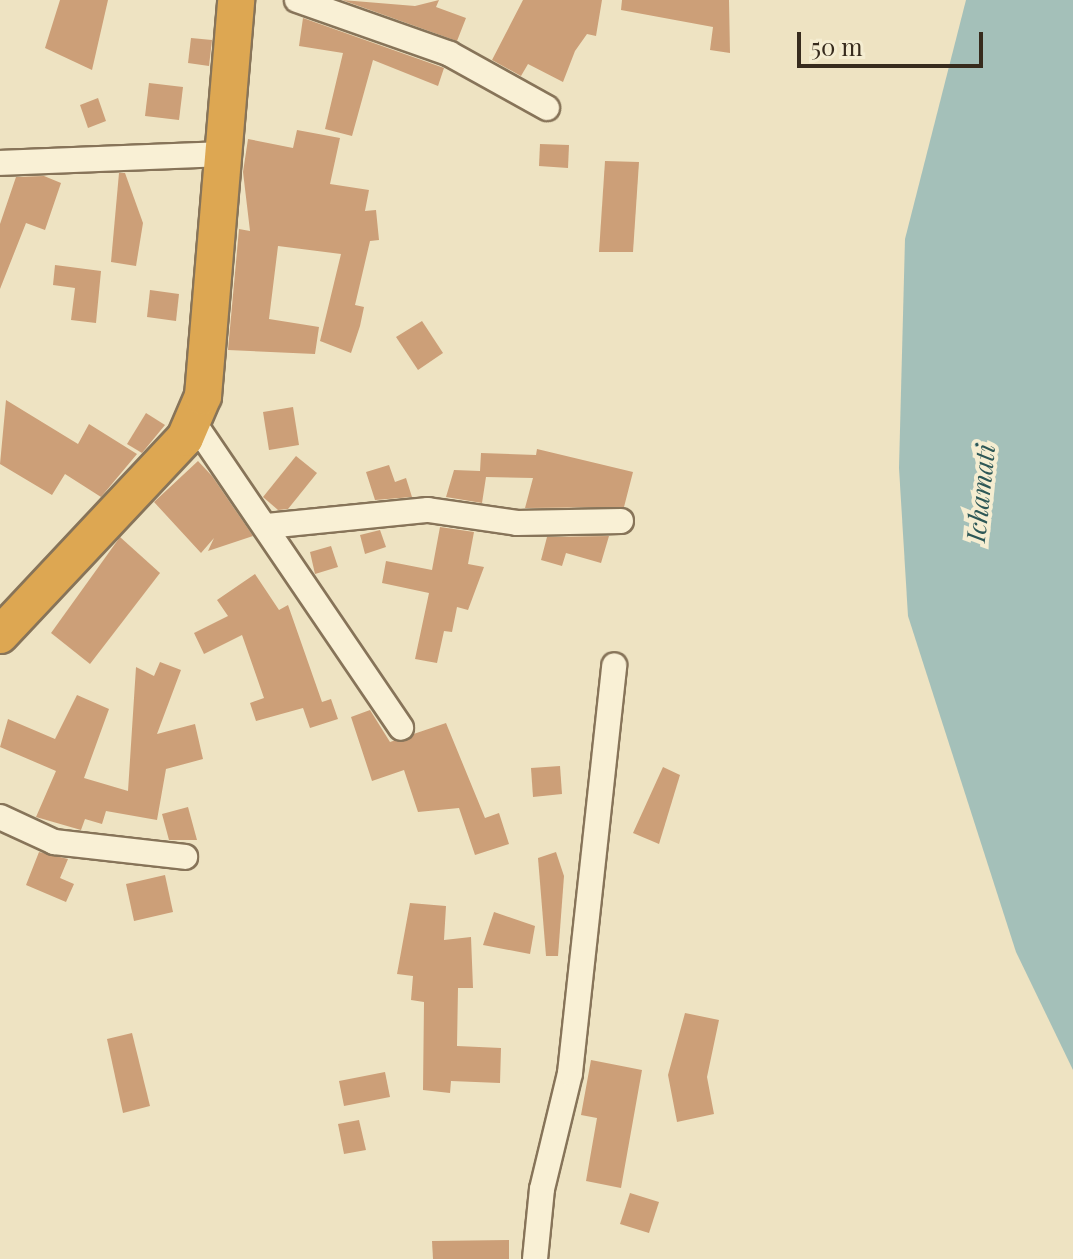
<!DOCTYPE html>
<style>
body{margin:0}
#map{position:relative;width:1073px;height:1259px;overflow:hidden;background:#eee3c2;font-family:"Playfair Display",serif}
div>[style]{position:absolute}
[style*='--x']{left:calc(var(--x)*1px);top:calc(var(--y)*1px);width:calc(var(--w)*1px);rotate:calc(var(--a)*1deg)}
.water>*{inset:0;background:#a4c0b9}
.building>*{inset:0;background:#cc9f78}
.roads{filter:drop-shadow(2px 0 #877459) drop-shadow(-2px 0 #877459) drop-shadow(0 2px #877459) drop-shadow(0 -2px #877459)}
.minor>*{height:24px;margin:-12px;padding:0 12px;transform-origin:12px;border-radius:12px;background:#f9f0d5}
.highway>*{height:36px;margin:-18px;padding:0 18px;transform-origin:18px;border-radius:18px;background:#dda752}
span{translate:-50% -50%;white-space:nowrap;text-align:center;line-height:1.15;-webkit-text-stroke:8px #f5edd1;paint-order:stroke}
.water-label{font-size:26px;color:#2d5756;font-style:italic}
.scale{position:absolute;left:797px;top:32px;width:186px;height:36px;box-sizing:border-box;border:4px solid #372b1d;border-top:0;padding-left:10px;font-size:24px;line-height:28px;white-space:nowrap;color:#372b1d;-webkit-text-stroke:6px #f5edd1;paint-order:stroke}
</style>
<div id="map">
<div class="water">
<div style="clip-path:polygon(966px 0,1073px 0,1073px 1070px,1016px 952px,908px 616px,899px 468px,905px 239px)"></div>
</div>
<div class="building">
<div style="clip-path:polygon(60px 0,108px 0,92px 70px,45px 48px)"></div>
<div style="clip-path:polygon(342px 0,415px 6px,439px 0,436px 7px,466px 18px,457px 41px)"></div>
<div style="clip-path:polygon(523px 0,602px 0,596px 36px,587px 34px,575px 51px,563px 82px,528px 64px,521px 76px,492px 60px)"></div>
<div style="clip-path:polygon(622px 0,729px 0,730px 53px,710px 50px,713px 27px,621px 10px)"></div>
<div style="clip-path:polygon(303px 18px,444px 68px,438px 86px,373px 60px,352px 136px,325px 129px,343px 53px,299px 46px)"></div>
<div style="clip-path:polygon(191px 38px,212px 40px,209px 66px,188px 63px)"></div>
<div style="clip-path:polygon(149px 83px,183px 87px,179px 120px,145px 116px)"></div>
<div style="clip-path:polygon(98px 98px,106px 121px,88px 128px,80px 105px)"></div>
<div style="clip-path:polygon(297px 130px,340px 138px,330px 184px,369px 190px,365px 211px,376px 210px,379px 240px,370px 241px,355px 305px,364px 307px,360px 326px,351px 353px,320px 341px,341px 254px,278px 246px,269px 319px,319px 327px,315px 354px,228px 350px,239px 229px,250px 231px,243px 172px,248px 139px,293px 148px)"></div>
<div style="clip-path:polygon(540px 144px,569px 145px,568px 168px,539px 166px)"></div>
<div style="clip-path:polygon(605px 161px,639px 162px,633px 252px,599px 252px)"></div>
<div style="clip-path:polygon(119px 173px,125px 173px,143px 223px,136px 266px,111px 262px)"></div>
<div style="clip-path:polygon(44px 176px,61px 183px,45px 230px,26px 223px,0 289px,0 224px,16px 177px)"></div>
<div style="clip-path:polygon(55px 265px,101px 271px,96px 323px,71px 320px,75px 288px,53px 285px)"></div>
<div style="clip-path:polygon(150px 290px,179px 294px,176px 321px,147px 317px)"></div>
<div style="clip-path:polygon(422px 321px,443px 353px,418px 370px,396px 337px)"></div>
<div style="clip-path:polygon(6px 400px,78px 444px,89px 424px,137px 454px,101px 497px,65px 474px,52px 495px,0 464px)"></div>
<div style="clip-path:polygon(293px 407px,299px 445px,269px 450px,263px 412px)"></div>
<div style="clip-path:polygon(146px 413px,165px 425px,142px 453px,127px 444px)"></div>
<div style="clip-path:polygon(537px 449px,633px 472px,624px 507px,525px 508px,533px 478px,486px 477px,482px 503px,446px 497px,454px 470px,480px 471px,481px 453px,536px 455px)"></div>
<div style="clip-path:polygon(296px 456px,317px 473px,288px 509px,278px 510px,263px 497px)"></div>
<div style="clip-path:polygon(198px 461px,212px 476px,253px 536px,208px 551px,214px 538px,201px 553px,154px 502px)"></div>
<div style="clip-path:polygon(389px 465px,395px 482px,406px 478px,412px 497px,375px 500px,366px 472px)"></div>
<div style="clip-path:polygon(440px 527px,474px 532px,468px 564px,484px 567px,468px 610px,457px 607px,452px 632px,444px 631px,437px 663px,415px 659px,429px 593px,382px 583px,386px 561px,432px 570px)"></div>
<div style="clip-path:polygon(380px 530px,386px 547px,365px 554px,360px 535px)"></div>
<div style="clip-path:polygon(609px 536px,601px 563px,566px 553px,562px 566px,541px 560px,547px 537px)"></div>
<div style="clip-path:polygon(120px 537px,160px 573px,90px 664px,51px 633px)"></div>
<div style="clip-path:polygon(331px 546px,338px 567px,315px 574px,310px 552px)"></div>
<div style="clip-path:polygon(255px 574px,279px 610px,288px 605px,322px 702px,331px 699px,338px 719px,310px 728px,303px 708px,256px 721px,250px 703px,264px 698px,242px 635px,204px 654px,194px 633px,228px 616px,217px 600px)"></div>
<div style="clip-path:polygon(160px 662px,181px 670px,157px 734px,195px 724px,203px 759px,166px 769px,157px 820px,106px 811px,102px 824px,85px 819px,81px 830px,36px 817px,56px 771px,0 747px,8px 719px,55px 739px,77px 695px,109px 709px,84px 778px,128px 791px,136px 667px,154px 676px)"></div>
<div style="clip-path:polygon(370px 710px,390px 742px,446px 723px,485px 818px,499px 813px,509px 844px,475px 855px,459px 808px,418px 812px,404px 770px,372px 781px,351px 717px)"></div>
<div style="clip-path:polygon(560px 766px,562px 794px,533px 797px,531px 768px)"></div>
<div style="clip-path:polygon(663px 767px,680px 775px,659px 844px,633px 833px)"></div>
<div style="clip-path:polygon(188px 807px,197px 840px,169px 840px,162px 814px)"></div>
<div style="clip-path:polygon(39px 852px,68px 859px,60px 878px,74px 884px,66px 902px,26px 885px)"></div>
<div style="clip-path:polygon(556px 852px,564px 876px,558px 956px,546px 956px,538px 858px)"></div>
<div style="clip-path:polygon(165px 875px,173px 912px,134px 921px,126px 884px)"></div>
<div style="clip-path:polygon(410px 903px,446px 906px,444px 940px,471px 937px,473px 988px,458px 988px,457px 1046px,501px 1048px,500px 1083px,451px 1081px,450px 1093px,423px 1090px,424px 1002px,411px 1000px,413px 976px,397px 974px)"></div>
<div style="clip-path:polygon(494px 912px,535px 926px,530px 954px,483px 945px)"></div>
<div style="clip-path:polygon(685px 1013px,719px 1020px,707px 1077px,714px 1114px,677px 1122px,668px 1075px)"></div>
<div style="clip-path:polygon(132px 1033px,150px 1106px,123px 1113px,107px 1039px)"></div>
<div style="clip-path:polygon(591px 1060px,642px 1070px,621px 1188px,586px 1181px,597px 1118px,581px 1115px)"></div>
<div style="clip-path:polygon(385px 1072px,390px 1097px,344px 1106px,339px 1081px)"></div>
<div style="clip-path:polygon(359px 1120px,366px 1150px,344px 1154px,338px 1124px)"></div>
<div style="clip-path:polygon(630px 1193px,659px 1202px,649px 1233px,620px 1224px)"></div>
<div style="clip-path:polygon(509px 1240px,509px 1259px,433px 1259px,432px 1241px)"></div>
</div>
<div class="roads">
<div class="minor">
<div style="--x:297;--y:0;--w:162;--a:19.4"></div>
<div style="--x:450;--y:54;--w:111;--a:29.1"></div>
<div style="--x:0;--y:163;--w:225;--a:-2.3"></div>
<div style="--x:192;--y:420;--w:372;--a:55.8"></div>
<div style="--x:267;--y:526;--w:162;--a:-5.7"></div>
<div style="--x:428;--y:510;--w:90;--a:8.3"></div>
<div style="--x:517;--y:523;--w:104;--a:-1.1"></div>
<div style="--x:0;--y:817;--w:60;--a:24.8"></div>
<div style="--x:54;--y:842;--w:132;--a:6.5"></div>
<div style="--x:535;--y:1259;--w:70;--a:-84.3"></div>
<div style="--x:542;--y:1189;--w:119;--a:-76.4"></div>
<div style="--x:570;--y:1073;--w:410;--a:-83.8"></div>
</div>
<div class="highway">
<div style="--x:0;--y:635;--w:270;--a:-46.8"></div>
<div style="--x:185;--y:438;--w:46;--a:-66.8"></div>
<div style="--x:203;--y:396;--w:397;--a:-85.2"></div>
</div>
</div>
<div class="water-label">
<span style="left:980px;top:493px;rotate:-84deg">Ichamati</span>
</div>
<div class="scale">50 m</div>
</div>
